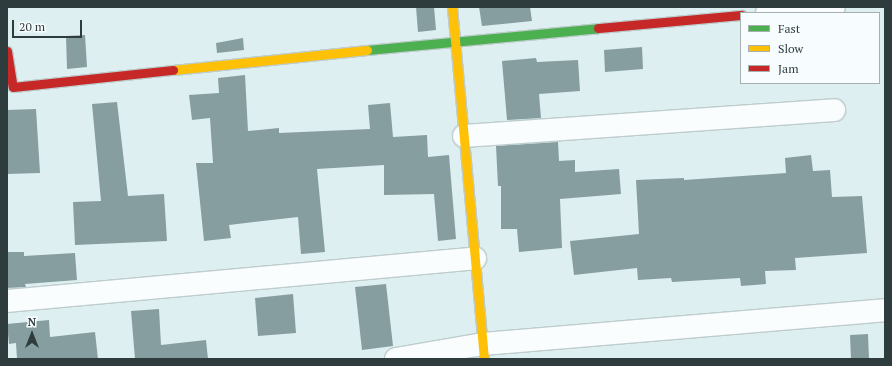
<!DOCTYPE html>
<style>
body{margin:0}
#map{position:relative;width:892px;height:366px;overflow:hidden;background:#ddeff1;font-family:"PT Serif",serif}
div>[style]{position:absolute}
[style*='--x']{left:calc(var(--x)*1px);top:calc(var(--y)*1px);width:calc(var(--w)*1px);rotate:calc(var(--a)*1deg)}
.building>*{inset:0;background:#879ea1}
.roads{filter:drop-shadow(1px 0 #becccd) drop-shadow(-1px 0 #becccd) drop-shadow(0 1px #becccd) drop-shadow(0 -1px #becccd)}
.street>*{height:22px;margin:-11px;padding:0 11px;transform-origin:11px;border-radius:11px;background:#fafdfd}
.fast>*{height:9px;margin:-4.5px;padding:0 4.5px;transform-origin:4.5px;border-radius:4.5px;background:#4caf50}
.slow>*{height:9px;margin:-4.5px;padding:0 4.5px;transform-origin:4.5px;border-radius:4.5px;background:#ffc107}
.jam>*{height:9px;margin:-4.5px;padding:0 4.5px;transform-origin:4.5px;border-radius:4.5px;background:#c62828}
span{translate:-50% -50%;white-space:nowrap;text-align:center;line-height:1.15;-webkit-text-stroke:4px #f7fdfe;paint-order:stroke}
.frame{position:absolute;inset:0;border:8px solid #2f3c3d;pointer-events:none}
.legend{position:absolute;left:740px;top:12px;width:140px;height:72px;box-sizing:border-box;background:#f7fdfe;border:1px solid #a7b0b1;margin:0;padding:5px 7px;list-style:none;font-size:12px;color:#2f3c3d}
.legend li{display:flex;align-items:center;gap:8px;height:20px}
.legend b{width:20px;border:1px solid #a7b0b1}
.north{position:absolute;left:12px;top:314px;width:40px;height:40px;-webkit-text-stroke:3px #f7fdfe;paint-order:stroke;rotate:0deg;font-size:11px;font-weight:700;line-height:16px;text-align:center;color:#2f3c3d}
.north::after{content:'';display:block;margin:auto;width:14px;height:18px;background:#2f3c3d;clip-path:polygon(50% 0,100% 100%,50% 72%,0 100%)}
.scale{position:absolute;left:12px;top:20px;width:70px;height:18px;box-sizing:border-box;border:2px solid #2f3c3d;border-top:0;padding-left:5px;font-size:12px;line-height:14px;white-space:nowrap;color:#2f3c3d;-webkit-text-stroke:3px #f7fdfe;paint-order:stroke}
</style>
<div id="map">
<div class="building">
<div style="clip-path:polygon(416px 7px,434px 7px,436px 30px,418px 32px)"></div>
<div style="clip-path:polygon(479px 7px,530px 7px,532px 21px,482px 26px)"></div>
<div style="clip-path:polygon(85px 35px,87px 67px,67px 69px,66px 36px)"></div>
<div style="clip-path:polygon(243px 38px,244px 50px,217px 53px,216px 43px)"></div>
<div style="clip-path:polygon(642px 47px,643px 69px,605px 72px,604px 50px)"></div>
<div style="clip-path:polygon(536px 58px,537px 62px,578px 60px,580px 91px,539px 94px,541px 118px,507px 120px,502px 61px)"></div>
<div style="clip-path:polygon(245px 75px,248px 131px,279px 128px,279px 133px,370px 129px,368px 105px,390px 103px,393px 137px,427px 135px,428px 157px,449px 155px,456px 239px,438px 241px,434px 194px,384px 195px,384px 165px,317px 169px,325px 252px,301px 254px,298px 217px,229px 225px,231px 238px,204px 241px,196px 163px,213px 163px,210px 118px,192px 120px,189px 95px,219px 93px,218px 78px)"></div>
<div style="clip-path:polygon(117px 102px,128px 196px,164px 194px,167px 241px,75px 245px,73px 202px,101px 201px,92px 104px)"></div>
<div style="clip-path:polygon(36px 109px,40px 173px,7px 174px,7px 110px)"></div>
<div style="clip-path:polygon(558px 142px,559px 161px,575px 160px,575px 172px,619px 169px,621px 194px,560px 199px,562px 248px,519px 252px,517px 229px,501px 229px,501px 186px,498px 186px,496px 146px)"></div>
<div style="clip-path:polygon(811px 155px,813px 171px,830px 170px,832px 197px,862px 196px,867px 253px,795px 258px,796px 270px,765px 271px,766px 284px,741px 286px,740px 278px,672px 282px,671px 278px,638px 280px,637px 268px,574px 275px,570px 241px,639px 234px,636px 180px,684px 178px,684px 180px,786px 173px,785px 158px)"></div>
<div style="clip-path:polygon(7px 252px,24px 252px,24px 256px,75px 253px,77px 280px,25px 284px,26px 287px,7px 288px)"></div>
<div style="clip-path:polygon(386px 284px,393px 346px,362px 350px,355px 287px)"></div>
<div style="clip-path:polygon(293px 294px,296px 333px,258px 336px,255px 298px)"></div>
<div style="clip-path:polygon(159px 309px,161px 345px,206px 340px,208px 359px,135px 359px,131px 311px)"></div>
<div style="clip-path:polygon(49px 320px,50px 337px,95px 332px,98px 359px,17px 359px,16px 343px,9px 344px,7px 324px)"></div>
<div style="clip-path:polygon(868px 334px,869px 359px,851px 359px,850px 335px)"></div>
</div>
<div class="roads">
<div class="street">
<div style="--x:767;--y:13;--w:67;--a:-5.1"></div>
<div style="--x:464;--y:136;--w:371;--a:-4"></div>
<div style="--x:7;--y:301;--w:470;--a:-5.2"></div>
<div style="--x:396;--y:359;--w:88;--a:-9.8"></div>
<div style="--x:483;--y:344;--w:403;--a:-4.8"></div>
</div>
<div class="fast">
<div style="--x:367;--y:50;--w:232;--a:-5.4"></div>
</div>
<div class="slow">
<div style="--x:452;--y:7;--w:353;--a:84.8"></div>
<div style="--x:173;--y:70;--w:195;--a:-5.9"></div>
</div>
<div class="jam">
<div style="--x:598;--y:28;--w:144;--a:-5.2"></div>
<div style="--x:7;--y:51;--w:36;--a:81"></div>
<div style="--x:13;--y:87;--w:161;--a:-6.1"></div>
</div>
</div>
<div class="frame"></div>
<ul class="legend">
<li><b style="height:5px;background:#4caf50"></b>Fast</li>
<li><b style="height:5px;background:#ffc107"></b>Slow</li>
<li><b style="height:5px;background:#c62828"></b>Jam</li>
</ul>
<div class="north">N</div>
<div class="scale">20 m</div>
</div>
